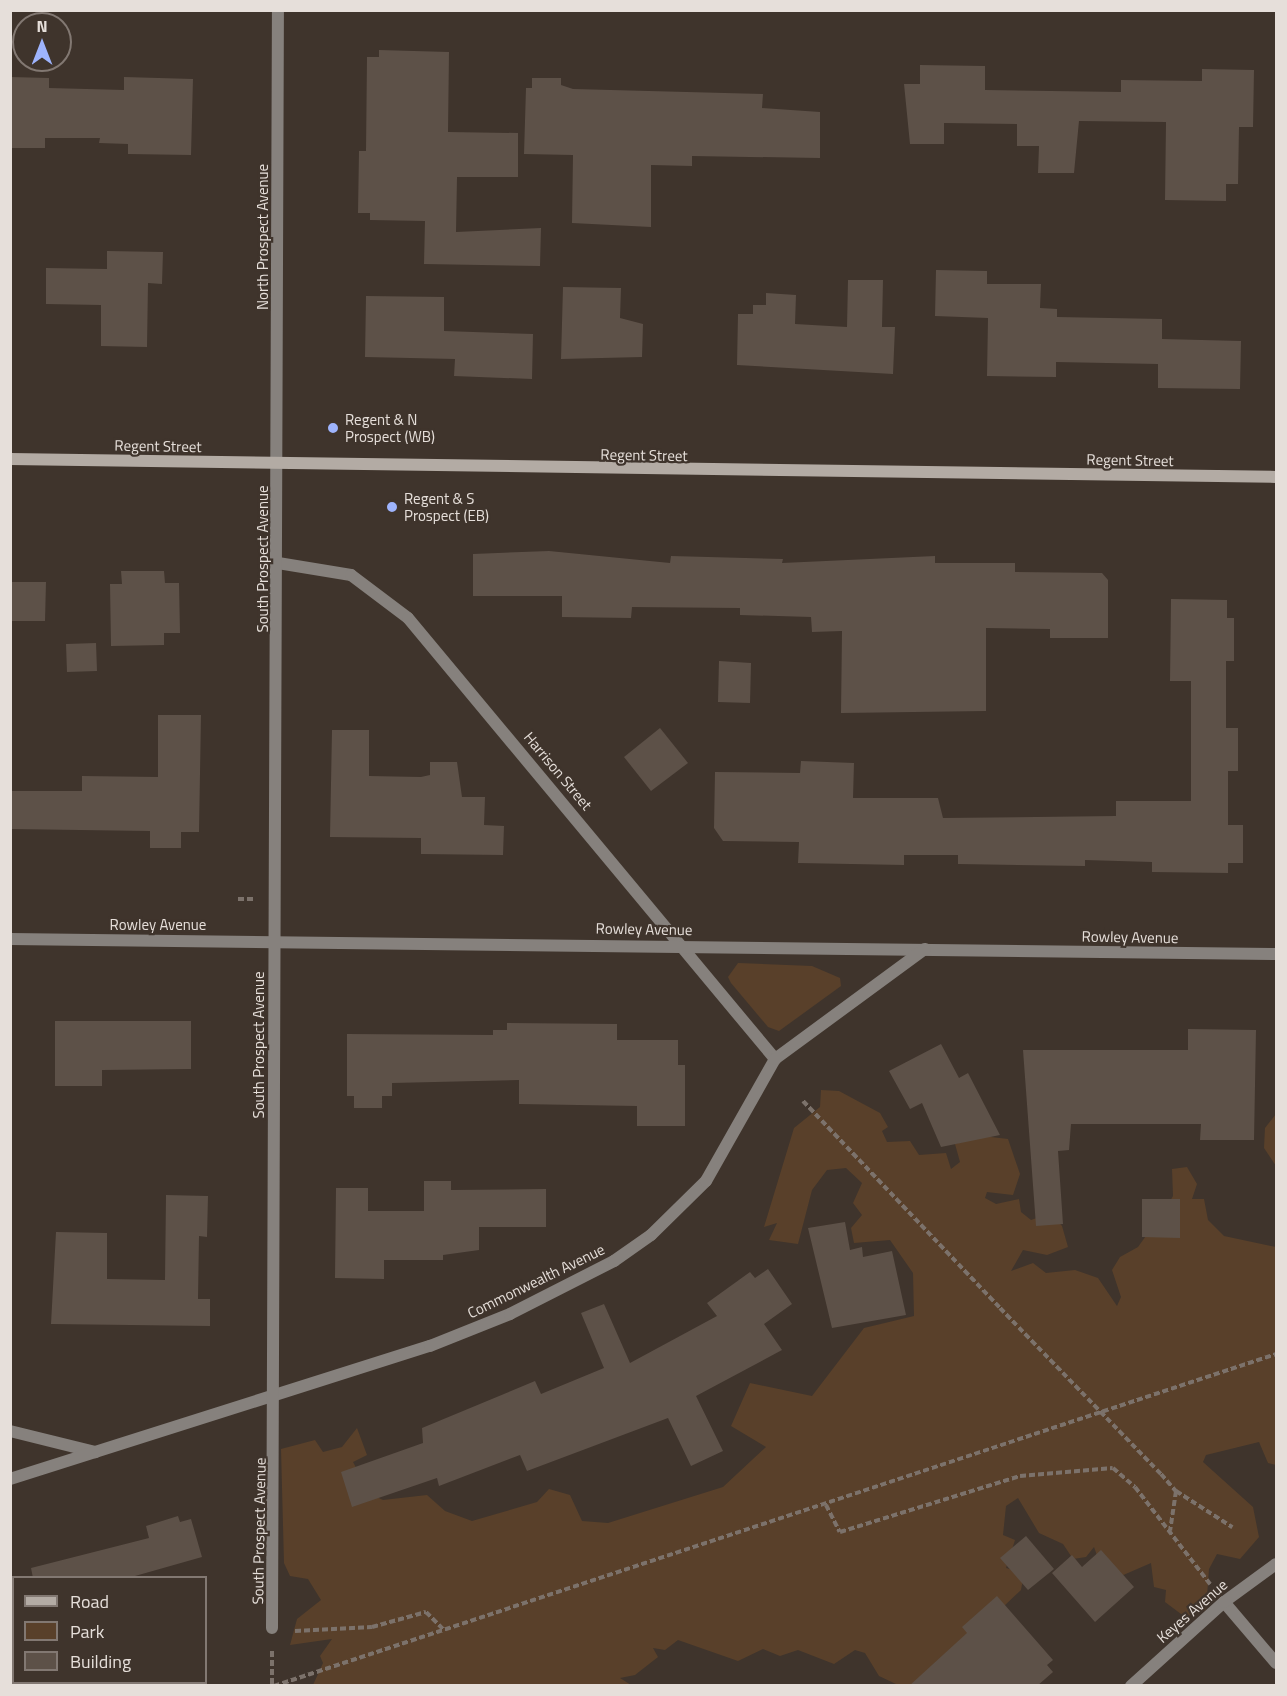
<!DOCTYPE html>
<style>
body{margin:0}
#map{position:relative;width:1287px;height:1696px;overflow:hidden;background:#3f342c;font-family:"Titillium Web",sans-serif}
div>[style]{position:absolute}
[style*='--x']{left:calc(var(--x)*1px);top:calc(var(--y)*1px);width:calc(var(--w)*1px);rotate:calc(var(--a)*1deg)}
.green>*{inset:0;background:#59402a}
.building>*{inset:0;background:#5d5148}
.path>*{height:4px;margin-top:-2px;transform-origin:0;background:repeating-linear-gradient(90deg,#7c726b 0 6px,transparent 0 9px)}
.minor>*{height:12px;margin:-6px;padding:0 6px;transform-origin:6px;border-radius:6px;background:#86817d}
.secondary>*{height:12px;margin:-6px;padding:0 6px;transform-origin:6px;border-radius:6px;background:#b3aba4}
.path-bridge>*{height:4px;margin-top:-2px;transform-origin:0;background:repeating-linear-gradient(90deg,#7c726b 0 6px,transparent 0 9px)}
.dots>*{width:16px;height:16px;translate:-50% -50%;box-sizing:border-box;border:3px solid #3f342c;border-radius:50%}
span{translate:-50% -50%;white-space:nowrap;text-align:center;line-height:1.15;-webkit-text-stroke:4.5px #3f342c;paint-order:stroke}
.street-label{font-size:15px;color:#e6dfda}
.poi-label{font-size:15px;color:#e6dfda}
.left{translate:0 -50%;text-align:left}
.frame{position:absolute;inset:0;border:12px solid #e6dfda;pointer-events:none}
.legend{position:absolute;left:12px;top:1576px;width:195px;height:108px;box-sizing:border-box;background:#3f342c;border:2px solid #827872;margin:0;padding:8px 10px;list-style:none;font-size:18px;color:#e6dfda}
.legend li{display:flex;align-items:center;gap:12px;height:30px}
.legend b{width:30px;border:2px solid #827872}
.north{position:absolute;left:12px;top:12px;width:60px;height:60px;box-sizing:border-box;background:#3f342c;border:2px solid #827872;border-radius:50%;rotate:0deg;font-size:16px;font-weight:700;line-height:24px;text-align:center;color:#e6dfda}
.north::after{content:'';display:block;margin:auto;width:21px;height:27px;background:#9eb4fd;clip-path:polygon(50% 0,100% 100%,50% 72%,0 100%)}
</style>
<div id="map">
<div class="green">
<div style="clip-path:polygon(738px 963px,812px 966px,840px 978px,841px 986px,779px 1031px,768px 1027px,731px 983px,728px 977px)"></div>
<div style="clip-path:polygon(821px 1090px,839px 1091px,880px 1113px,888px 1127px,882px 1131px,887px 1142px,910px 1141px,919px 1155px,946px 1153px,951px 1169px,960px 1162px,955px 1144px,982px 1136px,1008px 1139px,1020px 1174px,1013px 1195px,987px 1192px,985px 1198px,996px 1204px,1019px 1199px,1021px 1212px,1031px 1220px,1051px 1213px,1062px 1226px,1068px 1247px,1047px 1255px,1023px 1250px,1011px 1271px,1033px 1263px,1046px 1273px,1075px 1270px,1098px 1278px,1117px 1306px,1121px 1297px,1112px 1270px,1120px 1257px,1138px 1247px,1166px 1208px,1173px 1196px,1172px 1169px,1187px 1167px,1197px 1184px,1192px 1199px,1204px 1199px,1208px 1220px,1224px 1236px,1276px 1247px,1276px 1465px,1268px 1463px,1259px 1442px,1206px 1455px,1203px 1462px,1253px 1507px,1259px 1537px,1240px 1559px,1217px 1554px,1209px 1569px,1206px 1610px,1185px 1617px,1165px 1602px,1166px 1590px,1154px 1587px,1151px 1563px,1121px 1576px,1100px 1564px,1094px 1547px,1086px 1557px,1073px 1559px,1063px 1544px,1039px 1533px,1018px 1498px,1006px 1506px,1003px 1535px,1015px 1540px,1006px 1568px,1024px 1573px,1021px 1590px,1002px 1608px,1037px 1685px,898px 1685px,879px 1676px,865px 1653px,855px 1650px,834px 1664px,798px 1650px,780px 1656px,763px 1649px,738px 1661px,678px 1640px,665px 1650px,653px 1648px,658px 1657px,635px 1675px,620px 1678px,631px 1685px,313px 1685px,323px 1663px,320px 1656px,332px 1639px,290px 1645px,297px 1619px,321px 1600px,308px 1579px,290px 1576px,284px 1563px,281px 1449px,315px 1440px,323px 1452px,342px 1447px,357px 1428px,367px 1455px,353px 1462px,370px 1494px,383px 1500px,427px 1495px,445px 1511px,472px 1521px,537px 1502px,549px 1489px,570px 1495px,582px 1521px,608px 1523px,723px 1487px,766px 1447px,731px 1426px,750px 1383px,812px 1396px,864px 1328px,914px 1316px,913px 1273px,890px 1240px,854px 1243px,851px 1228px,862px 1215px,853px 1203px,862px 1183px,846px 1168px,827px 1170px,812px 1190px,798px 1244px,769px 1240px,777px 1223px,764px 1227px,794px 1128px,820px 1107px)"></div>
<div style="clip-path:polygon(1276px 1114px,1276px 1166px,1264px 1148px,1265px 1128px)"></div>
</div>
<div class="building">
<div style="clip-path:polygon(379px 50px,449px 52px,448px 132px,518px 133px,518px 177px,457px 177px,456px 232px,541px 228px,540px 266px,424px 264px,425px 221px,370px 220px,370px 213px,358px 213px,359px 151px,366px 151px,367px 57px,379px 57px)"></div>
<div style="clip-path:polygon(920px 65px,985px 66px,985px 90px,1121px 92px,1121px 80px,1202px 81px,1202px 69px,1254px 70px,1253px 127px,1239px 127px,1238px 184px,1226px 184px,1226px 201px,1165px 200px,1166px 122px,1079px 121px,1074px 173px,1038px 173px,1039px 146px,1017px 146px,1017px 124px,944px 123px,944px 144px,910px 144px,904px 84px,920px 84px)"></div>
<div style="clip-path:polygon(10px 77px,49px 78px,49px 88px,124px 90px,124px 77px,193px 79px,191px 155px,128px 154px,128px 144px,99px 143px,100px 138px,45px 138px,45px 148px,10px 148px)"></div>
<div style="clip-path:polygon(532px 78px,561px 78px,561px 85px,573px 89px,763px 94px,762px 108px,820px 112px,820px 158px,692px 156px,692px 166px,651px 165px,651px 227px,572px 223px,573px 155px,524px 154px,526px 88px,532px 88px)"></div>
<div style="clip-path:polygon(107px 251px,163px 252px,162px 284px,148px 283px,147px 347px,101px 346px,101px 305px,46px 304px,46px 268px,107px 269px)"></div>
<div style="clip-path:polygon(936px 270px,987px 271px,987px 284px,1041px 284px,1040px 308px,1057px 309px,1057px 317px,1162px 319px,1162px 339px,1241px 341px,1240px 389px,1158px 388px,1158px 364px,1056px 362px,1056px 377px,987px 376px,988px 318px,935px 316px)"></div>
<div style="clip-path:polygon(848px 280px,883px 280px,882px 327px,895px 327px,893px 374px,737px 365px,738px 314px,753px 314px,753px 305px,766px 305px,766px 293px,796px 295px,795px 324px,847px 327px)"></div>
<div style="clip-path:polygon(563px 287px,621px 288px,620px 318px,643px 324px,642px 357px,561px 359px)"></div>
<div style="clip-path:polygon(366px 296px,444px 297px,444px 331px,533px 334px,532px 379px,454px 376px,455px 359px,365px 357px)"></div>
<div style="clip-path:polygon(549px 551px,670px 563px,671px 556px,783px 559px,782px 563px,935px 556px,935px 563px,1015px 563px,1015px 572px,1102px 573px,1108px 580px,1108px 638px,1050px 638px,1050px 629px,986px 628px,986px 711px,841px 713px,842px 631px,812px 632px,811px 617px,740px 615px,740px 608px,632px 607px,631px 618px,562px 617px,562px 596px,473px 596px,473px 554px)"></div>
<div style="clip-path:polygon(121px 571px,164px 571px,165px 583px,179px 583px,180px 633px,164px 633px,164px 645px,111px 646px,110px 584px,122px 584px)"></div>
<div style="clip-path:polygon(10px 582px,46px 582px,45px 621px,10px 621px)"></div>
<div style="clip-path:polygon(1171px 599px,1227px 600px,1227px 618px,1234px 618px,1234px 661px,1226px 661px,1226px 728px,1238px 728px,1238px 771px,1228px 771px,1228px 825px,1243px 825px,1243px 863px,1228px 863px,1228px 873px,1152px 872px,1152px 862px,1085px 860px,1085px 866px,958px 864px,958px 855px,904px 855px,904px 865px,798px 863px,799px 842px,723px 841px,714px 828px,715px 772px,800px 773px,801px 761px,854px 763px,853px 798px,938px 798px,943px 818px,1116px 816px,1116px 801px,1191px 801px,1191px 681px,1170px 681px)"></div>
<div style="clip-path:polygon(96px 643px,97px 671px,67px 672px,66px 644px)"></div>
<div style="clip-path:polygon(719px 661px,751px 663px,750px 703px,718px 702px)"></div>
<div style="clip-path:polygon(158px 715px,201px 715px,199px 832px,181px 832px,181px 848px,150px 848px,150px 831px,10px 829px,10px 791px,82px 791px,82px 776px,158px 777px)"></div>
<div style="clip-path:polygon(660px 728px,688px 763px,651px 791px,624px 757px)"></div>
<div style="clip-path:polygon(332px 730px,369px 730px,369px 776px,421px 777px,430px 775px,430px 762px,457px 762px,462px 797px,485px 797px,484px 825px,504px 826px,503px 855px,421px 854px,421px 838px,330px 837px)"></div>
<div style="clip-path:polygon(55px 1021px,191px 1021px,191px 1069px,102px 1070px,102px 1086px,55px 1086px)"></div>
<div style="clip-path:polygon(507px 1023px,617px 1024px,617px 1040px,678px 1040px,678px 1065px,685px 1065px,685px 1126px,637px 1126px,637px 1106px,519px 1104px,519px 1080px,392px 1083px,392px 1096px,382px 1096px,382px 1108px,354px 1108px,354px 1096px,347px 1096px,347px 1034px,493px 1035px,493px 1030px,507px 1030px)"></div>
<div style="clip-path:polygon(1188px 1029px,1256px 1030px,1254px 1140px,1200px 1140px,1201px 1124px,1071px 1124px,1069px 1150px,1058px 1151px,1063px 1224px,1036px 1226px,1023px 1050px,1188px 1050px)"></div>
<div style="clip-path:polygon(941px 1044px,959px 1078px,968px 1073px,1000px 1135px,941px 1147px,922px 1103px,910px 1109px,889px 1071px)"></div>
<div style="clip-path:polygon(424px 1181px,451px 1181px,451px 1190px,546px 1189px,546px 1227px,479px 1227px,479px 1250px,443px 1255px,443px 1260px,384px 1260px,384px 1279px,335px 1278px,336px 1188px,368px 1188px,368px 1211px,424px 1211px)"></div>
<div style="clip-path:polygon(166px 1195px,208px 1196px,207px 1237px,199px 1236px,198px 1299px,210px 1299px,210px 1326px,51px 1324px,56px 1232px,107px 1233px,107px 1279px,165px 1280px)"></div>
<div style="clip-path:polygon(1142px 1199px,1180px 1199px,1180px 1238px,1142px 1237px)"></div>
<div style="clip-path:polygon(845px 1222px,850px 1250px,862px 1247px,863px 1257px,892px 1251px,906px 1315px,832px 1328px,808px 1228px)"></div>
<div style="clip-path:polygon(768px 1269px,792px 1304px,764px 1324px,782px 1350px,696px 1396px,723px 1451px,691px 1466px,668px 1418px,527px 1471px,520px 1455px,439px 1486px,437px 1478px,352px 1507px,341px 1472px,423px 1443px,422px 1428px,535px 1381px,541px 1394px,604px 1368px,581px 1313px,604px 1304px,630px 1363px,717px 1316px,707px 1303px,750px 1272px,755px 1278px)"></div>
<div style="clip-path:polygon(178px 1516px,180px 1522px,191px 1519px,202px 1557px,128px 1578px,33px 1578px,31px 1568px,149px 1538px,146px 1526px)"></div>
<div style="clip-path:polygon(1026px 1536px,1054px 1569px,1028px 1590px,1000px 1558px)"></div>
<div style="clip-path:polygon(1101px 1550px,1134px 1587px,1095px 1622px,1052px 1573px,1072px 1555px,1082px 1567px)"></div>
<div style="clip-path:polygon(997px 1596px,1053px 1660px,1047px 1665px,1053px 1672px,1037px 1686px,909px 1686px,967px 1633px,962px 1627px)"></div>
</div>
<div class="path">
<div style="--x:238;--y:899;--w:15;--a:0"></div>
<div style="--x:803;--y:1101;--w:286;--a:46.4"></div>
<div style="--x:1161;--y:1474;--w:23;--a:49"></div>
<div style="--x:1176;--y:1491;--w:40;--a:98.5"></div>
<div style="--x:1176;--y:1491;--w:67;--a:32.7"></div>
<div style="--x:826;--y:1505;--w:30;--a:63"></div>
<div style="--x:840;--y:1532;--w:189;--a:-17.3"></div>
<div style="--x:1020;--y:1476;--w:93;--a:-4.9"></div>
<div style="--x:1113;--y:1468;--w:29;--a:41"></div>
<div style="--x:1135;--y:1487;--w:123;--a:52.3"></div>
<div style="--x:295;--y:1631;--w:77;--a:-3"></div>
<div style="--x:372;--y:1627;--w:56;--a:-15.5"></div>
<div style="--x:426;--y:1612;--w:27;--a:45"></div>
<div style="--x:272;--y:1651;--w:35;--a:90"></div>
<div style="--x:274;--y:1686;--w:1056;--a:-18.33"></div>
</div>
<div class="minor">
<div style="--x:278;--y:563;--w:74;--a:9.3"></div>
<div style="--x:351;--y:575;--w:71;--a:37"></div>
<div style="--x:408;--y:618;--w:574;--a:50.23"></div>
<div style="--x:10;--y:939;--w:1266;--a:0.68"></div>
<div style="--x:10;--y:1431;--w:88;--a:13.9"></div>
<div style="--x:10;--y:1479;--w:441;--a:-17.6"></div>
<div style="--x:430;--y:1346;--w:86;--a:-21.8"></div>
<div style="--x:510;--y:1314;--w:117;--a:-27"></div>
<div style="--x:614;--y:1261;--w:45;--a:-35.1"></div>
<div style="--x:651;--y:1235;--w:77;--a:-44.5"></div>
<div style="--x:706;--y:1181;--w:140;--a:-60.5"></div>
<div style="--x:775;--y:1059;--w:186;--a:-36.3"></div>
<div style="--x:1224;--y:1602;--w:80;--a:49.6"></div>
<div style="--x:272;--y:1628;--w:1618;--a:-89.79"></div>
<div style="--x:1131;--y:1686;--w:125;--a:-42.1"></div>
<div style="--x:1224;--y:1602;--w:64;--a:-36.2"></div>
</div>
<div class="secondary">
<div style="--x:10;--y:459;--w:1266;--a:0.81"></div>
</div>
<div class="path-bridge">
<div style="--x:1000;--y:1308;--w:231;--a:45.9"></div>
</div>
<div class="dots">
<div style="left:333px;top:428px;background:#9eb4fd"></div>
<div style="left:392px;top:507px;background:#9eb4fd"></div>
</div>
<div class="street-label">
<span style="left:263px;top:237px;rotate:-90deg">North Prospect Avenue</span>
<span style="left:158px;top:446px;rotate:1deg">Regent Street</span>
<span style="left:644px;top:455px;rotate:1deg">Regent Street</span>
<span style="left:1130px;top:460px;rotate:1deg">Regent Street</span>
<span style="left:263px;top:559px;rotate:-90deg">South Prospect Avenue</span>
<span style="left:558px;top:771px;rotate:50deg">Harrison Street</span>
<span style="left:158px;top:925px">Rowley Avenue</span>
<span style="left:644px;top:929px;rotate:1deg">Rowley Avenue</span>
<span style="left:1130px;top:937px;rotate:1deg">Rowley Avenue</span>
<span style="left:259px;top:1045px;rotate:-90deg">South Prospect Avenue</span>
<span style="left:536px;top:1281px;rotate:-26deg">Commonwealth Avenue</span>
<span style="left:259px;top:1531px;rotate:-89deg">South Prospect Avenue</span>
<span style="left:1192px;top:1611px;rotate:-41deg">Keyes Avenue</span>
</div>
<div class="poi-label">
<span class="left" style="left:345px;top:428px">Regent &amp; N<br>Prospect (WB)</span>
<span class="left" style="left:404px;top:507px">Regent &amp; S<br>Prospect (EB)</span>
</div>
<div class="frame"></div>
<ul class="legend">
<li><b style="height:8px;background:#b3aba4"></b>Road</li>
<li><b style="height:16px;background:#59402a"></b>Park</li>
<li><b style="height:16px;background:#5d5148"></b>Building</li>
</ul>
<div class="north">N</div>
</div>
